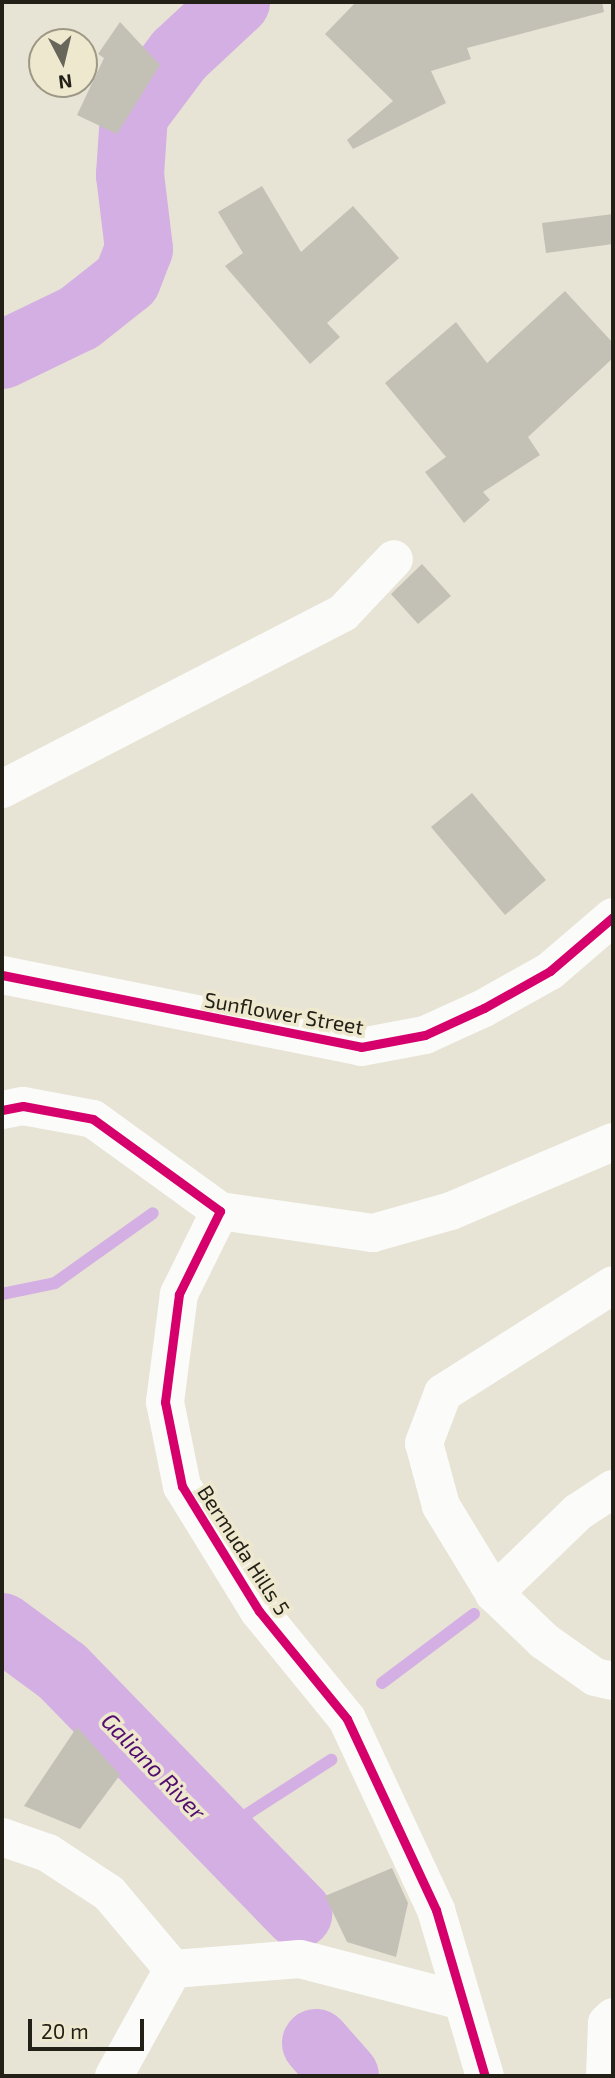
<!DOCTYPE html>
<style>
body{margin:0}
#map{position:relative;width:615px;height:2078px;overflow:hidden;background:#e7e4d5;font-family:"Exo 2",sans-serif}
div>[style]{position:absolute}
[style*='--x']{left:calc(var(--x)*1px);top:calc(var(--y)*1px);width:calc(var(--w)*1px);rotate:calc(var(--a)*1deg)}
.stream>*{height:12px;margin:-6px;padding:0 6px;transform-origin:6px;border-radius:6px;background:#d4afe3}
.river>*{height:68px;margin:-34px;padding:0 34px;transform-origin:34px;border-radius:34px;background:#d4afe3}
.building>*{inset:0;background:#c3c1b5}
.minor>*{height:38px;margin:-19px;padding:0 19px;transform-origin:19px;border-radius:19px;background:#fbfbf9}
.cycleway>*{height:9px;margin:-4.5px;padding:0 4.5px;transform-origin:4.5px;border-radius:4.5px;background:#d6006c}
span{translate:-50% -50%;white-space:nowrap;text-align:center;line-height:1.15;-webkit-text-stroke:7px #eee8ce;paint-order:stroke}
.street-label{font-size:21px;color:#232017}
.water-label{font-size:23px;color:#520c6e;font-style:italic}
.frame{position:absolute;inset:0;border:4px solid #232017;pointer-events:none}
.north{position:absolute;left:28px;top:28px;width:70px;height:70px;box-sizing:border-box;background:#eee8ce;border:2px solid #9d9885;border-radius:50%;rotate:173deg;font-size:19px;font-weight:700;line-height:28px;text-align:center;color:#232017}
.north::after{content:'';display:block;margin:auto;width:24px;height:32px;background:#68655a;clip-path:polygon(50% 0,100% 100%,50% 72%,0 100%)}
.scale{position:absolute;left:28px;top:2019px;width:116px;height:32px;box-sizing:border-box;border:4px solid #232017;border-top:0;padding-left:9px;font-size:21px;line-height:24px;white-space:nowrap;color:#232017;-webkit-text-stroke:5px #eee8ce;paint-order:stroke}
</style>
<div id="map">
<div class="stream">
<div style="--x:2;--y:1294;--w:54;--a:-11.7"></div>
<div style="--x:55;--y:1283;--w:120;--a:-35.5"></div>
<div style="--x:382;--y:1683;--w:115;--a:-36.9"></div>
<div style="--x:218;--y:1833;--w:135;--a:-32.9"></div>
</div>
<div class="river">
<div style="--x:2;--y:355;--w:85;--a:-25.7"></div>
<div style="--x:79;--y:318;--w:61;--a:-38.4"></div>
<div style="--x:127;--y:280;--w:33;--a:-69"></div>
<div style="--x:139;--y:249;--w:75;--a:-96.9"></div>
<div style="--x:130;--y:175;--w:60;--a:-86.2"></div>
<div style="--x:134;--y:115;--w:75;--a:-53.1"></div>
<div style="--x:179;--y:55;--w:78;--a:-42.9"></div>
<div style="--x:2;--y:1627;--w:74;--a:36.3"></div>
<div style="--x:62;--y:1671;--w:339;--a:45.8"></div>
<div style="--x:316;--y:2043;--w:44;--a:48.7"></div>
</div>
<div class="building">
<div style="clip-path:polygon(356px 2px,602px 2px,604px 12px,467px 48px,471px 59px,431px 71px,446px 103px,353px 149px,347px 140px,393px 101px,325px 34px)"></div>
<div style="clip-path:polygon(120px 22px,160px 65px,117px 134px,77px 115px,104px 58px,98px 54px)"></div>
<div style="clip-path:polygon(262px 186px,301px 252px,353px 206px,399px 258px,327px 323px,340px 337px,310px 364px,225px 266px,243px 253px,218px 212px)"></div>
<div style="clip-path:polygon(613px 214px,613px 244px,546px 253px,542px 223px)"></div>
<div style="clip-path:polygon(565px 291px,613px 343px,613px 358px,528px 437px,540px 455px,483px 492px,490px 500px,464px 523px,425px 472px,446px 457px,385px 383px,456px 322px,487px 363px)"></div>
<div style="clip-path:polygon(422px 564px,451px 596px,418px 624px,391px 594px)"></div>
<div style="clip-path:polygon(472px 793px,546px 880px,505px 915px,431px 827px)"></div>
<div style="clip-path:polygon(77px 1727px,120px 1775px,80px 1829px,24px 1806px)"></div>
<div style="clip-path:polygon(392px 1868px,408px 1903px,396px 1957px,347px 1942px,325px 1896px)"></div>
</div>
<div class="minor">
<div style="--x:2;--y:789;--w:384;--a:-27.3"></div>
<div style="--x:343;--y:613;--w:74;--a:-46.6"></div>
<div style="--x:2;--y:975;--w:366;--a:11.3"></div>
<div style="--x:361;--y:1047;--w:65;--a:-10.6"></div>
<div style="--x:425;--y:1035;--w:65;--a:-24.6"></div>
<div style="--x:484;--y:1008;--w:76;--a:-29.3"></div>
<div style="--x:550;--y:971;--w:83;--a:-40.6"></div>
<div style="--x:2;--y:1110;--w:21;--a:-11"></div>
<div style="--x:23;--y:1106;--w:71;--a:10.5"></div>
<div style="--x:93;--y:1119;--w:157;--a:35.9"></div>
<div style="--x:220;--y:1211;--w:93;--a:116.3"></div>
<div style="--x:179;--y:1294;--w:109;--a:97.4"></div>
<div style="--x:165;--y:1402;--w:86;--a:78.6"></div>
<div style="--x:182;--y:1486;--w:147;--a:58.4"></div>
<div style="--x:259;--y:1611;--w:139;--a:50.8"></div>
<div style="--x:347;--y:1719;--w:211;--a:65"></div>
<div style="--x:436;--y:1910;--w:173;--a:73.6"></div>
<div style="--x:220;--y:1211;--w:155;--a:8.2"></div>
<div style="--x:373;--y:1233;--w:81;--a:-15.8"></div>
<div style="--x:451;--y:1211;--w:176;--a:-23.1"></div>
<div style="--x:613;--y:1489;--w:42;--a:146.7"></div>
<div style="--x:578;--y:1512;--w:117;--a:136"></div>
<div style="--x:494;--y:1593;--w:69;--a:43.8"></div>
<div style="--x:544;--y:1641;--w:62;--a:35.2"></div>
<div style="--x:595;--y:1677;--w:18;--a:13"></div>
<div style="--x:494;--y:1593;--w:102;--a:-121.3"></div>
<div style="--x:441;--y:1506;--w:65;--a:-105.1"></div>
<div style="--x:424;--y:1443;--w:53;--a:-69.2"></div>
<div style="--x:443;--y:1393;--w:201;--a:-32.4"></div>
<div style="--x:2;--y:1837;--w:49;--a:19.2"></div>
<div style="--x:48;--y:1853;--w:73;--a:33.3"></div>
<div style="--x:109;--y:1893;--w:99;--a:49.9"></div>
<div style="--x:173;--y:1969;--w:127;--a:-4.5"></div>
<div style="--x:300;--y:1959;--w:167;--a:14.5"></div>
<div style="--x:114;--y:2076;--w:122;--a:-61.1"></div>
<div style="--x:605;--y:2076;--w:53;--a:-87.8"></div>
<div style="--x:607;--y:2023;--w:8;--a:-45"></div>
</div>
<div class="cycleway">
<div style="--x:2;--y:975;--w:366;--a:11.3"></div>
<div style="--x:361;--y:1047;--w:65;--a:-10.6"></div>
<div style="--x:425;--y:1035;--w:65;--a:-24.6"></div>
<div style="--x:484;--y:1008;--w:76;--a:-29.3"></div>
<div style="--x:550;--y:971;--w:83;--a:-40.6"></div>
<div style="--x:2;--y:1110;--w:21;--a:-11"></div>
<div style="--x:23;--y:1106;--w:71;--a:10.5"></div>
<div style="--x:93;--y:1119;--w:157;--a:35.9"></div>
<div style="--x:220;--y:1211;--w:93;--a:116.3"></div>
<div style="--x:179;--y:1294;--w:109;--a:97.4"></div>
<div style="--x:165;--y:1402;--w:86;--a:78.6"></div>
<div style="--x:182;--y:1486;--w:147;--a:58.4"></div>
<div style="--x:259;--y:1611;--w:139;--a:50.8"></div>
<div style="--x:347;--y:1719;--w:211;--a:65"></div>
<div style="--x:436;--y:1910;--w:173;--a:73.6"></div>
</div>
<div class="street-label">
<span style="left:284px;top:1013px;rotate:10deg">Sunflower Street</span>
<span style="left:244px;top:1550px;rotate:57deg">Bermuda Hills 5</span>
</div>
<div class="water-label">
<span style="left:154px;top:1766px;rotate:46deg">Galiano River</span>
</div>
<div class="frame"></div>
<div class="north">N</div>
<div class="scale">20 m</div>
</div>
